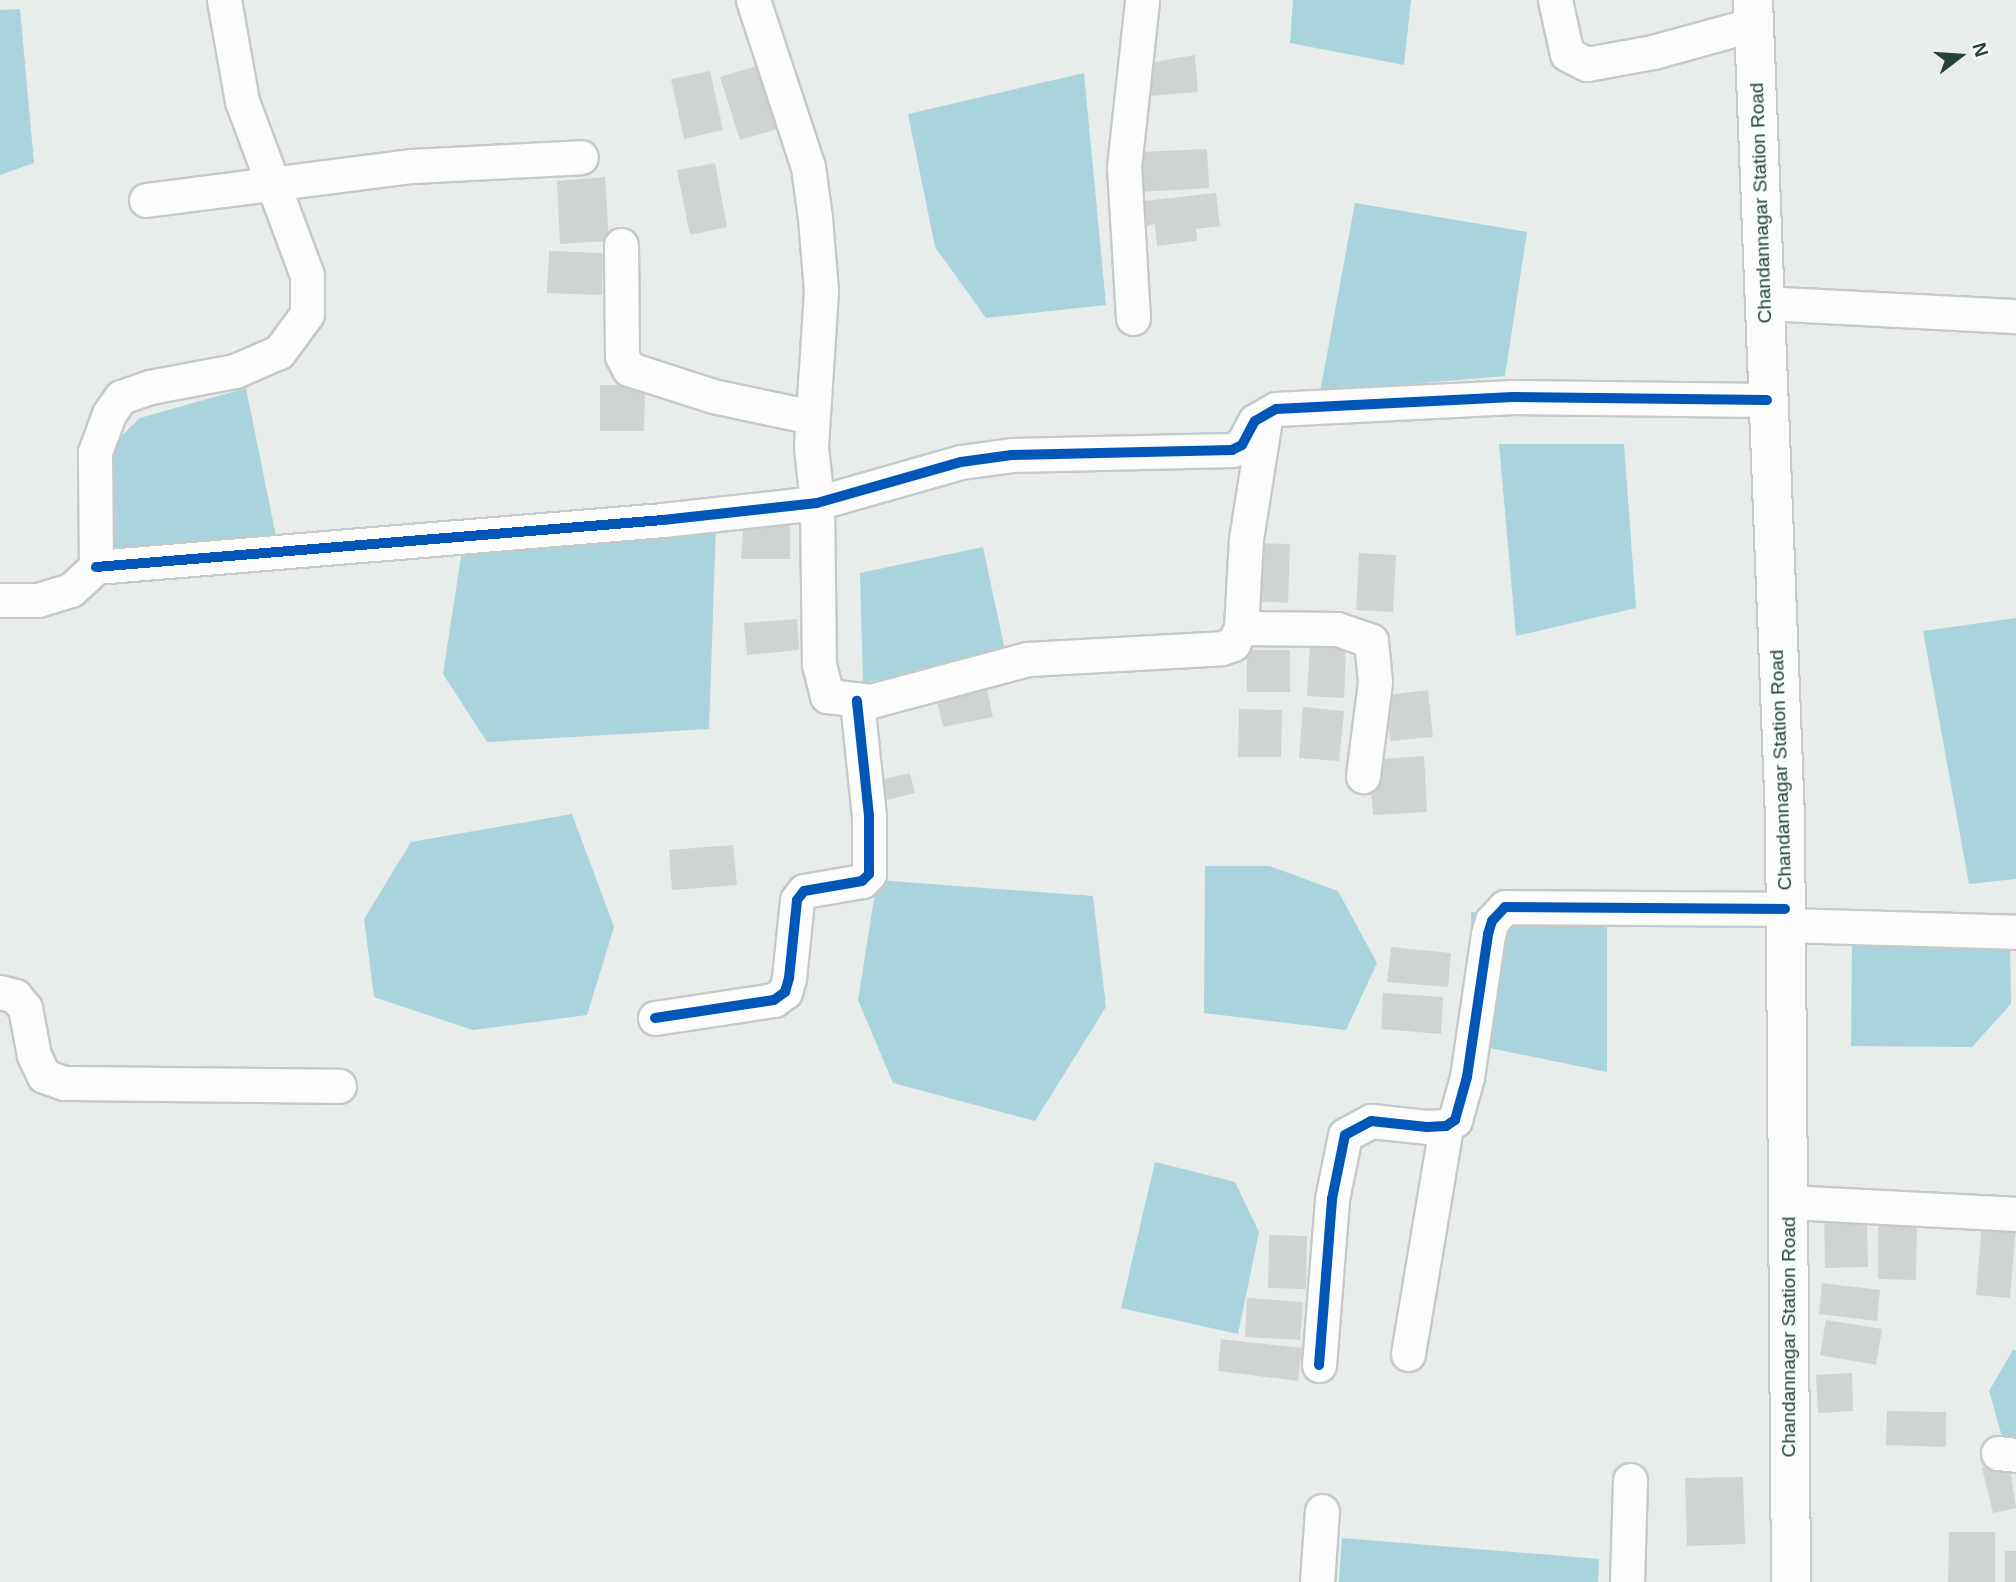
<!DOCTYPE html>
<style>
body{margin:0}
#map{position:relative;width:2016px;height:1582px;overflow:hidden;background:#e8edeb;font-family:Arial,sans-serif}
div>[style]{position:absolute}
[style*='--x']{left:calc(var(--x)*1px);top:calc(var(--y)*1px);width:calc(var(--w)*1px);rotate:calc(var(--a)*1deg)}
.water>*{inset:0;background:#a9d4db}
.building>*{inset:0;background:#cfd4d2}
.roads{filter:drop-shadow(2px 0 #c5cac8) drop-shadow(-2px 0 #c5cac8) drop-shadow(0 2px #c5cac8) drop-shadow(0 -2px #c5cac8)}
.street>*{height:33px;margin:-16.5px;padding:0 16.5px;transform-origin:16.5px;border-radius:16.5px;background:#fcfcfc}
.secondary>*{height:38px;margin:-19px;padding:0 19px;transform-origin:19px;border-radius:19px;background:#fcfcfc}
.cycleway>*{height:10px;margin:-5px;padding:0 5px;transform-origin:5px;border-radius:5px;background:#0057b8}
span{translate:-50% -50%;white-space:nowrap;text-align:center;line-height:1.15;-webkit-text-stroke:5px #f7fbf9;paint-order:stroke}
.street-label{font-size:19px;color:#24423a}
.north{position:absolute;left:1925px;top:21px;width:70px;height:70px;-webkit-text-stroke:5px #f7fbf9;paint-order:stroke;rotate:73deg;font-size:19px;font-weight:700;line-height:28px;text-align:center;color:#24423a}
.north::after{content:'';display:block;margin:auto;width:24px;height:32px;background:#24423a;clip-path:polygon(50% 0,100% 100%,50% 72%,0 100%)}
</style>
<div id="map">
<div class="water">
<div style="clip-path:polygon(1293px 0,1411px 0,1404px 65px,1290px 43px)"></div>
<div style="clip-path:polygon(20px 9px,34px 163px,0 175px,0 10px)"></div>
<div style="clip-path:polygon(1084px 73px,1106px 305px,986px 318px,935px 247px,908px 114px)"></div>
<div style="clip-path:polygon(1355px 203px,1527px 232px,1505px 376px,1320px 392px)"></div>
<div style="clip-path:polygon(246px 388px,278px 546px,114px 562px,109px 448px,140px 418px)"></div>
<div style="clip-path:polygon(1499px 444px,1624px 444px,1636px 608px,1516px 636px)"></div>
<div style="clip-path:polygon(466px 524px,716px 524px,709px 729px,487px 742px,443px 674px)"></div>
<div style="clip-path:polygon(983px 547px,1006px 655px,863px 683px,860px 573px)"></div>
<div style="clip-path:polygon(2016px 618px,2016px 879px,1969px 884px,1923px 631px)"></div>
<div style="clip-path:polygon(572px 814px,614px 927px,587px 1015px,473px 1030px,374px 997px,364px 919px,411px 842px)"></div>
<div style="clip-path:polygon(1205px 866px,1269px 866px,1338px 891px,1377px 963px,1346px 1030px,1204px 1013px)"></div>
<div style="clip-path:polygon(877px 880px,1093px 896px,1106px 1007px,1035px 1121px,893px 1083px,858px 1000px)"></div>
<div style="clip-path:polygon(1471px 912px,1607px 916px,1607px 1072px,1475px 1045px)"></div>
<div style="clip-path:polygon(1852px 943px,2010px 944px,2011px 1004px,1972px 1047px,1851px 1046px)"></div>
<div style="clip-path:polygon(1155px 1162px,1235px 1182px,1259px 1232px,1238px 1334px,1121px 1308px)"></div>
<div style="clip-path:polygon(2013px 1350px,2016px 1351px,2016px 1442px,2003px 1440px,1989px 1391px)"></div>
<div style="clip-path:polygon(1342px 1538px,1599px 1559px,1598px 1582px,1339px 1582px)"></div>
</div>
<div class="building">
<div style="clip-path:polygon(1195px 55px,1198px 92px,1150px 96px,1148px 63px)"></div>
<div style="clip-path:polygon(757px 66px,777px 129px,740px 140px,720px 77px)"></div>
<div style="clip-path:polygon(710px 71px,723px 130px,684px 139px,671px 79px)"></div>
<div style="clip-path:polygon(1207px 149px,1209px 188px,1138px 192px,1140px 152px)"></div>
<div style="clip-path:polygon(715px 163px,727px 227px,690px 235px,677px 170px)"></div>
<div style="clip-path:polygon(605px 177px,609px 241px,560px 244px,557px 181px)"></div>
<div style="clip-path:polygon(1216px 193px,1220px 226px,1196px 229px,1197px 241px,1157px 246px,1155px 224px,1147px 226px,1144px 201px)"></div>
<div style="clip-path:polygon(549px 251px,603px 253px,602px 295px,547px 293px)"></div>
<div style="clip-path:polygon(600px 385px,645px 385px,644px 431px,600px 431px)"></div>
<div style="clip-path:polygon(790px 514px,790px 559px,741px 559px,744px 518px)"></div>
<div style="clip-path:polygon(1252px 543px,1290px 544px,1288px 603px,1250px 601px)"></div>
<div style="clip-path:polygon(1359px 553px,1396px 555px,1393px 612px,1356px 610px)"></div>
<div style="clip-path:polygon(797px 619px,799px 650px,747px 655px,744px 623px)"></div>
<div style="clip-path:polygon(1310px 644px,1346px 646px,1344px 698px,1307px 696px)"></div>
<div style="clip-path:polygon(1247px 650px,1290px 650px,1290px 692px,1247px 692px)"></div>
<div style="clip-path:polygon(984px 676px,993px 717px,943px 727px,934px 687px)"></div>
<div style="clip-path:polygon(1428px 690px,1433px 737px,1390px 741px,1385px 695px)"></div>
<div style="clip-path:polygon(1303px 707px,1344px 711px,1339px 761px,1299px 758px)"></div>
<div style="clip-path:polygon(1239px 709px,1282px 710px,1281px 757px,1238px 757px)"></div>
<div style="clip-path:polygon(1424px 756px,1427px 812px,1373px 815px,1369px 760px)"></div>
<div style="clip-path:polygon(910px 773px,915px 793px,874px 803px,870px 782px)"></div>
<div style="clip-path:polygon(733px 845px,737px 885px,672px 890px,669px 850px)"></div>
<div style="clip-path:polygon(1391px 947px,1451px 953px,1448px 987px,1387px 982px)"></div>
<div style="clip-path:polygon(1383px 993px,1443px 997px,1441px 1034px,1381px 1029px)"></div>
<div style="clip-path:polygon(1824px 1211px,1867px 1211px,1868px 1267px,1825px 1268px)"></div>
<div style="clip-path:polygon(1878px 1212px,1917px 1212px,1916px 1280px,1878px 1279px)"></div>
<div style="clip-path:polygon(1982px 1223px,2016px 1226px,2010px 1298px,1976px 1295px)"></div>
<div style="clip-path:polygon(1269px 1235px,1307px 1236px,1306px 1289px,1268px 1288px)"></div>
<div style="clip-path:polygon(1822px 1283px,1880px 1290px,1877px 1321px,1819px 1314px)"></div>
<div style="clip-path:polygon(1247px 1298px,1303px 1302px,1300px 1340px,1245px 1337px)"></div>
<div style="clip-path:polygon(1826px 1320px,1882px 1329px,1876px 1365px,1820px 1355px)"></div>
<div style="clip-path:polygon(1221px 1339px,1302px 1348px,1298px 1381px,1218px 1371px)"></div>
<div style="clip-path:polygon(1852px 1373px,1853px 1411px,1818px 1413px,1816px 1375px)"></div>
<div style="clip-path:polygon(1887px 1411px,1946px 1412px,1946px 1447px,1886px 1445px)"></div>
<div style="clip-path:polygon(2009px 1461px,2016px 1508px,1993px 1513px,1982px 1468px)"></div>
<div style="clip-path:polygon(1743px 1477px,1745px 1544px,1687px 1546px,1685px 1478px)"></div>
<div style="clip-path:polygon(1949px 1532px,1995px 1532px,1995px 1582px,1948px 1582px)"></div>
<div style="clip-path:polygon(2005px 1551px,2016px 1551px,2016px 1582px,2005px 1582px)"></div>
</div>
<div class="roads">
<div class="street">
<div style="--x:753;--y:0;--w:176;--a:71.8"></div>
<div style="--x:808;--y:167;--w:51;--a:82.2"></div>
<div style="--x:815;--y:218;--w:73;--a:85.3"></div>
<div style="--x:821;--y:291;--w:156;--a:93.7"></div>
<div style="--x:811;--y:447;--w:56;--a:83.9"></div>
<div style="--x:817;--y:503;--w:161;--a:89.3"></div>
<div style="--x:819;--y:664;--w:33;--a:76"></div>
<div style="--x:827;--y:696;--w:44;--a:6.5"></div>
<div style="--x:871;--y:701;--w:163;--a:-15"></div>
<div style="--x:1028;--y:659;--w:194;--a:-3.2"></div>
<div style="--x:1222;--y:648;--w:12;--a:-20"></div>
<div style="--x:1233;--y:644;--w:18;--a:-63"></div>
<div style="--x:1241;--y:628;--w:89;--a:-86.8"></div>
<div style="--x:1246;--y:539;--w:121;--a:-81"></div>
<div style="--x:1555;--y:0;--w:55;--a:77.5"></div>
<div style="--x:1567;--y:54;--w:22;--a:27"></div>
<div style="--x:1587;--y:64;--w:67;--a:-10.3"></div>
<div style="--x:1653;--y:52;--w:106;--a:-15.4"></div>
<div style="--x:146;--y:200;--w:268;--a:-7.3"></div>
<div style="--x:412;--y:166;--w:169;--a:-3"></div>
<div style="--x:621;--y:245;--w:111;--a:89.5"></div>
<div style="--x:622;--y:356;--w:15;--a:62"></div>
<div style="--x:629;--y:369;--w:88;--a:17.8"></div>
<div style="--x:713;--y:396;--w:101;--a:12"></div>
<div style="--x:1764;--y:303;--w:252;--a:3"></div>
<div style="--x:1133;--y:318;--w:151;--a:-93.4"></div>
<div style="--x:1124;--y:167;--w:168;--a:-83.8"></div>
<div style="--x:96;--y:567;--w:569;--a:-4.74"></div>
<div style="--x:663;--y:520;--w:155;--a:-6.3"></div>
<div style="--x:817;--y:503;--w:150;--a:-15.9"></div>
<div style="--x:961;--y:462;--w:51;--a:-7.8"></div>
<div style="--x:1012;--y:455;--w:220;--a:-1.3"></div>
<div style="--x:1232;--y:450;--w:11;--a:-27"></div>
<div style="--x:1242;--y:445;--w:27;--a:-62"></div>
<div style="--x:1255;--y:421;--w:24;--a:-30"></div>
<div style="--x:1276;--y:409;--w:237;--a:-2.9"></div>
<div style="--x:1513;--y:397;--w:254;--a:0.7"></div>
<div style="--x:0;--y:600;--w:38;--a:0"></div>
<div style="--x:38;--y:600;--w:34;--a:-17"></div>
<div style="--x:71;--y:590;--w:34;--a:-43"></div>
<div style="--x:96;--y:567;--w:115;--a:-90.5"></div>
<div style="--x:95;--y:452;--w:40;--a:-69.8"></div>
<div style="--x:109;--y:414;--w:21;--a:-55"></div>
<div style="--x:121;--y:397;--w:31;--a:-19"></div>
<div style="--x:150;--y:387;--w:86;--a:-10.7"></div>
<div style="--x:235;--y:371;--w:48;--a:-23.4"></div>
<div style="--x:279;--y:352;--w:47;--a:-53.6"></div>
<div style="--x:307;--y:314;--w:39;--a:-90"></div>
<div style="--x:307;--y:275;--w:186;--a:-110.5"></div>
<div style="--x:242;--y:101;--w:103;--a:-100.1"></div>
<div style="--x:1241;--y:628;--w:96;--a:0.6"></div>
<div style="--x:1337;--y:629;--w:36;--a:19"></div>
<div style="--x:1371;--y:641;--w:41;--a:84.4"></div>
<div style="--x:1375;--y:682;--w:95;--a:97.3"></div>
<div style="--x:1786;--y:925;--w:230;--a:1.7"></div>
<div style="--x:0;--y:992;--w:16;--a:15"></div>
<div style="--x:15;--y:996;--w:16;--a:50"></div>
<div style="--x:25;--y:1008;--w:48;--a:79.2"></div>
<div style="--x:34;--y:1055;--w:23;--a:65"></div>
<div style="--x:44;--y:1076;--w:21;--a:19"></div>
<div style="--x:64;--y:1083;--w:275;--a:0.6"></div>
<div style="--x:655;--y:1018;--w:120;--a:-8.6"></div>
<div style="--x:774;--y:1000;--w:14;--a:-36"></div>
<div style="--x:785;--y:992;--w:15;--a:-74"></div>
<div style="--x:789;--y:978;--w:78;--a:-84.1"></div>
<div style="--x:797;--y:900;--w:11;--a:-52"></div>
<div style="--x:804;--y:891;--w:59;--a:-9.8"></div>
<div style="--x:862;--y:881;--w:10;--a:-45"></div>
<div style="--x:869;--y:874;--w:58;--a:-90"></div>
<div style="--x:869;--y:816;--w:116;--a:-96"></div>
<div style="--x:1788;--y:1202;--w:228;--a:3"></div>
<div style="--x:1408;--y:1354;--w:231;--a:-80.5"></div>
<div style="--x:1319;--y:1365;--w:167;--a:-85.5"></div>
<div style="--x:1332;--y:1199;--w:65;--a:-78.5"></div>
<div style="--x:1345;--y:1135;--w:30;--a:-28"></div>
<div style="--x:1371;--y:1121;--w:56;--a:6.1"></div>
<div style="--x:1427;--y:1127;--w:19;--a:-3"></div>
<div style="--x:1446;--y:1126;--w:11;--a:-34"></div>
<div style="--x:1455;--y:1120;--w:45;--a:-74.4"></div>
<div style="--x:1467;--y:1077;--w:145;--a:-81.6"></div>
<div style="--x:1488;--y:934;--w:14;--a:-73"></div>
<div style="--x:1492;--y:921;--w:19;--a:-47"></div>
<div style="--x:1505;--y:907;--w:280;--a:0.4"></div>
<div style="--x:1998;--y:1453;--w:18;--a:6"></div>
<div style="--x:1317;--y:1582;--w:71;--a:-86"></div>
<div style="--x:1627;--y:1582;--w:102;--a:-88.3"></div>
</div>
<div class="secondary">
<div style="--x:1753;--y:0;--w:819;--a:87.76"></div>
<div style="--x:1785;--y:818;--w:764;--a:89.55"></div>
</div>
</div>
<div class="cycleway">
<div style="--x:96;--y:567;--w:569;--a:-4.74"></div>
<div style="--x:663;--y:520;--w:155;--a:-6.3"></div>
<div style="--x:817;--y:503;--w:150;--a:-15.9"></div>
<div style="--x:961;--y:462;--w:51;--a:-7.8"></div>
<div style="--x:1012;--y:455;--w:220;--a:-1.3"></div>
<div style="--x:1232;--y:450;--w:11;--a:-27"></div>
<div style="--x:1242;--y:445;--w:27;--a:-62"></div>
<div style="--x:1255;--y:421;--w:24;--a:-30"></div>
<div style="--x:1276;--y:409;--w:237;--a:-2.9"></div>
<div style="--x:1513;--y:397;--w:254;--a:0.7"></div>
<div style="--x:655;--y:1018;--w:120;--a:-8.6"></div>
<div style="--x:774;--y:1000;--w:14;--a:-36"></div>
<div style="--x:785;--y:992;--w:15;--a:-74"></div>
<div style="--x:789;--y:978;--w:78;--a:-84.1"></div>
<div style="--x:797;--y:900;--w:11;--a:-52"></div>
<div style="--x:804;--y:891;--w:59;--a:-9.8"></div>
<div style="--x:862;--y:881;--w:10;--a:-45"></div>
<div style="--x:869;--y:874;--w:58;--a:-90"></div>
<div style="--x:869;--y:816;--w:116;--a:-96"></div>
<div style="--x:1319;--y:1365;--w:167;--a:-85.5"></div>
<div style="--x:1332;--y:1199;--w:65;--a:-78.5"></div>
<div style="--x:1345;--y:1135;--w:30;--a:-28"></div>
<div style="--x:1371;--y:1121;--w:56;--a:6.1"></div>
<div style="--x:1427;--y:1127;--w:19;--a:-3"></div>
<div style="--x:1446;--y:1126;--w:11;--a:-34"></div>
<div style="--x:1455;--y:1120;--w:45;--a:-74.4"></div>
<div style="--x:1467;--y:1077;--w:145;--a:-81.6"></div>
<div style="--x:1488;--y:934;--w:14;--a:-73"></div>
<div style="--x:1492;--y:921;--w:19;--a:-47"></div>
<div style="--x:1505;--y:907;--w:280;--a:0.4"></div>
</div>
<div class="street-label">
<span style="left:1761px;top:203px;rotate:-92deg">Chandannagar Station Road</span>
<span style="left:1781px;top:770px;rotate:-92deg">Chandannagar Station Road</span>
<span style="left:1789px;top:1337px;rotate:-90deg">Chandannagar Station Road</span>
</div>
<div class="north">N</div>
</div>
